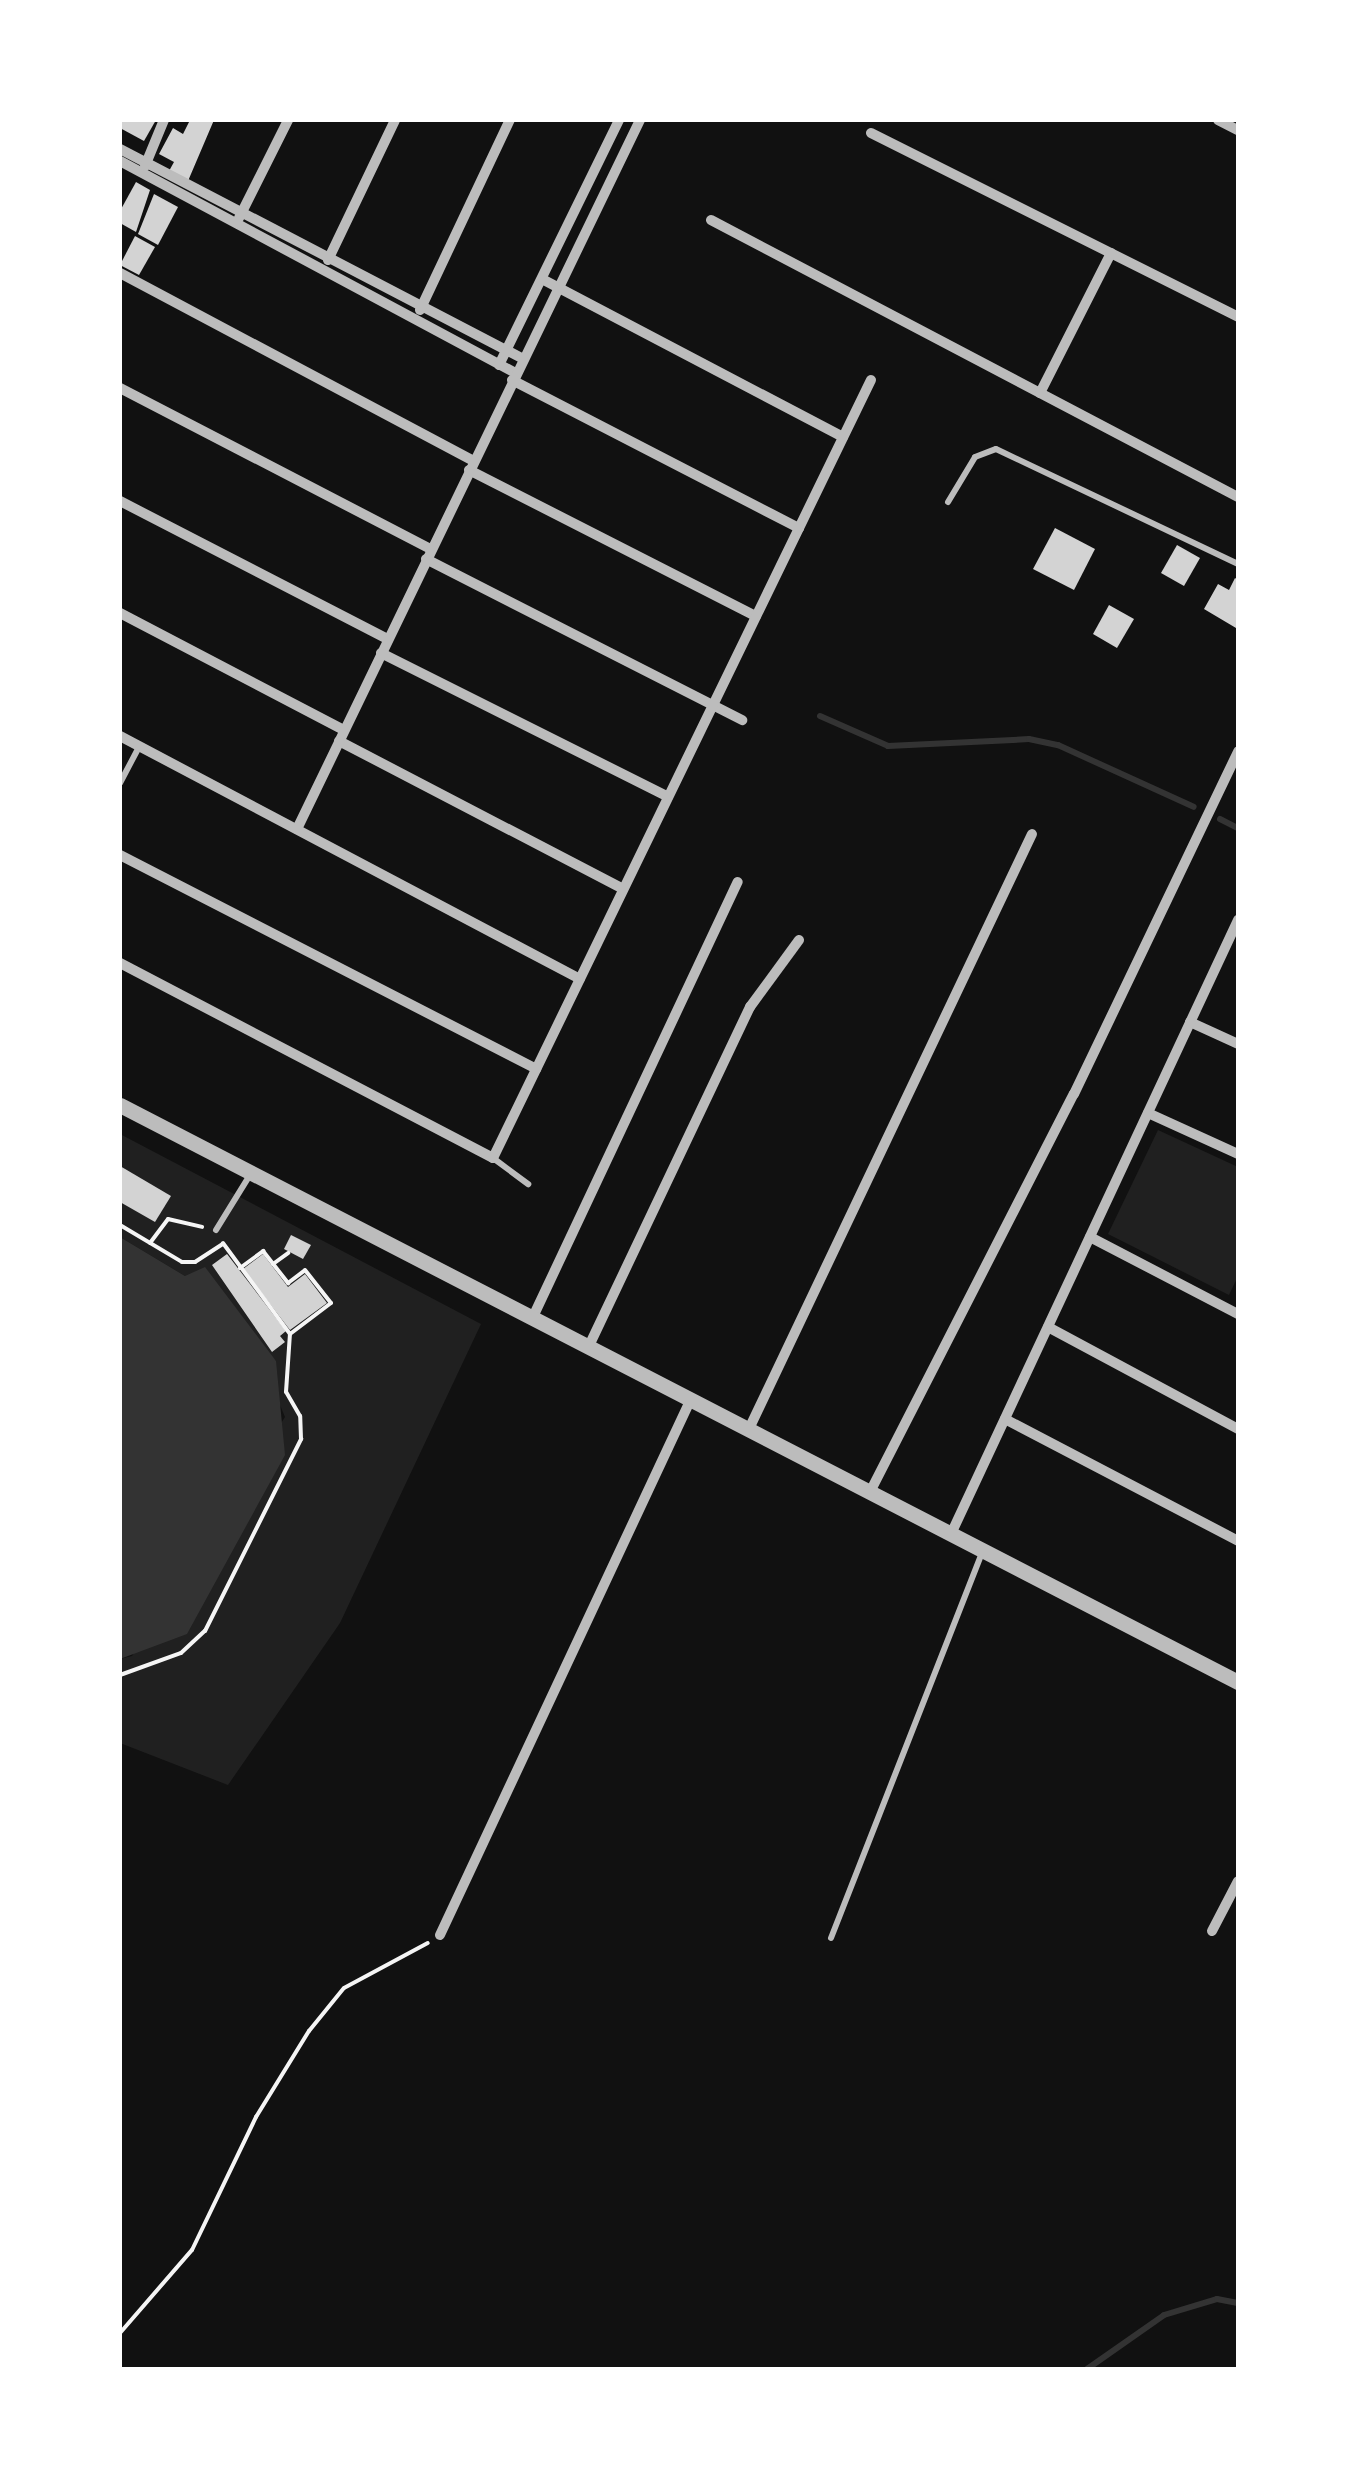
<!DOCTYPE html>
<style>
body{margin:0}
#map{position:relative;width:1358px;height:2489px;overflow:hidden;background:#111;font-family:"Varela Round",sans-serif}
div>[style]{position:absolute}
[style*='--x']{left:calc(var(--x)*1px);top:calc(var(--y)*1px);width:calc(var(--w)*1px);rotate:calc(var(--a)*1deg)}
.green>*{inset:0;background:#202020}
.water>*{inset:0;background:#333}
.stream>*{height:6px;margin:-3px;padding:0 3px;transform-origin:3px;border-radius:3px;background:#333}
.building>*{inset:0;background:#d3d3d3}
.path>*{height:4px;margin:-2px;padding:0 2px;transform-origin:2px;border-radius:2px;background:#f5f5f5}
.service>*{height:6px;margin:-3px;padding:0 3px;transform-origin:3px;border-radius:3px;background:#bcbcbc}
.minor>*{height:10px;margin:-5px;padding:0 5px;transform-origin:5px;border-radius:5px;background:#bcbcbc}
.tertiary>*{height:15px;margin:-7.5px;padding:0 7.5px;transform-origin:7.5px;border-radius:7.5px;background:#bcbcbc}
span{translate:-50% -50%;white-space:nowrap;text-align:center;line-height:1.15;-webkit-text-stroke:9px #fff;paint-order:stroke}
.frame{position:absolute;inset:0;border:122px solid #fff;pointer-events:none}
</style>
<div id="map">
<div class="green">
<div style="clip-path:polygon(1158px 1130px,1238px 1167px,1238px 1276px,1229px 1295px,1108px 1234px)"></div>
<div style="clip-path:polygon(120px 1134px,481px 1324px,340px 1623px,228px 1785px,120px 1743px,120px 1659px,132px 1656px,285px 1417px,275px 1393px,276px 1361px,185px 1276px,120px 1237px)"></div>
</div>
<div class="water">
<div style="clip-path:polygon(120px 1237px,185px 1276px,205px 1267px,276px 1361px,285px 1455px,187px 1634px,120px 1659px)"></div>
</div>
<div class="stream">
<div style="--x:820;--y:716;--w:74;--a:23.8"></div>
<div style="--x:888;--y:746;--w:141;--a:-2.8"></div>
<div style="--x:1029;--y:739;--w:30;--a:12"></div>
<div style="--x:1058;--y:745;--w:149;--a:24.5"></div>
<div style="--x:1220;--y:819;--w:20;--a:27"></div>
<div style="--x:1087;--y:2369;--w:94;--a:-35"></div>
<div style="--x:1164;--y:2315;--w:55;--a:-16.8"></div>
<div style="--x:1217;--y:2299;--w:21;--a:11"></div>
</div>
<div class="building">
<div style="clip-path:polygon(120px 120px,156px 120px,144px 141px,120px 128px)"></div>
<div style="clip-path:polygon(190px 120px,214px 120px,188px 181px,169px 171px,174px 162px,159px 154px,173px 128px,183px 134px)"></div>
<div style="clip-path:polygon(136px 182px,150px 190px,136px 232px,120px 223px,120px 211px)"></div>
<div style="clip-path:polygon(154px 194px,178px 207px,158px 245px,138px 234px)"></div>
<div style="clip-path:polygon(135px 236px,155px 247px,139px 275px,120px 265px)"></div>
<div style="clip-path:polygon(1055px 528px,1095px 549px,1074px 590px,1033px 569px)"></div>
<div style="clip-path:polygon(1177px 545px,1200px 558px,1184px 586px,1161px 573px)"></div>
<div style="clip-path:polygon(1235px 578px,1238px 580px,1236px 628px,1204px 609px,1218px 584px,1229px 590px)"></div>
<div style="clip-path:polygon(1109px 605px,1134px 619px,1117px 648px,1093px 634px)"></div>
<div style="clip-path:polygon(120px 1166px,171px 1196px,155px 1222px,120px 1202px)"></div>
<div style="clip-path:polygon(291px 1235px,311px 1245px,303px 1259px,284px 1249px)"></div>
<div style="clip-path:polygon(227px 1254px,286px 1331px,280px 1336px,285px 1342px,272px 1352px,212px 1265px)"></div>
<div style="clip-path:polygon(263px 1254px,288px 1287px,305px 1274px,327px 1303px,290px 1330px,243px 1269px)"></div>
</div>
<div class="path">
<div style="--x:120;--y:1225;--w:72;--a:30.8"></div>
<div style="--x:182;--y:1262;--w:13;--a:0"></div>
<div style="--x:195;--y:1262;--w:33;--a:-33"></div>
<div style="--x:150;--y:1243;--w:30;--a:-53"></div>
<div style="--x:168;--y:1219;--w:35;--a:13"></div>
<div style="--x:273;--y:1264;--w:19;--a:-36"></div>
<div style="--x:240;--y:1268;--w:29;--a:-36"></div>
<div style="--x:263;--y:1251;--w:41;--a:52"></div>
<div style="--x:288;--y:1283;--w:21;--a:-37"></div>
<div style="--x:305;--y:1270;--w:42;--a:51.8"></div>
<div style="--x:331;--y:1303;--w:51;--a:142.9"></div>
<div style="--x:120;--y:1675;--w:65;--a:-19.8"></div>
<div style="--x:181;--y:1653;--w:33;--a:-43"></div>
<div style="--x:205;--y:1631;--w:215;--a:-63.4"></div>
<div style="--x:301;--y:1439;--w:23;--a:-92"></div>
<div style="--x:300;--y:1416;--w:28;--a:-120"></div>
<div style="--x:286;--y:1392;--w:58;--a:-86.1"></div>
<div style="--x:290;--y:1334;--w:113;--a:-126.4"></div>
<div style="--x:120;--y:2333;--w:110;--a:-49.1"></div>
<div style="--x:192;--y:2250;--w:148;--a:-64.3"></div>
<div style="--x:256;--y:2117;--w:101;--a:-58.4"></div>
<div style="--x:309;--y:2031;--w:55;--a:-50.9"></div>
<div style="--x:344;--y:1988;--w:95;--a:-28.2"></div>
</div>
<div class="service">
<div style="--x:948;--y:502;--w:52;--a:-59"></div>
<div style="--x:975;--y:457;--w:22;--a:-21"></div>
<div style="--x:996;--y:449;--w:268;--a:25.4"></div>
<div style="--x:120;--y:783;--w:41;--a:-62.2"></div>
<div style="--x:493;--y:1158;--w:44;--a:36.6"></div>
<div style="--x:216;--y:1230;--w:65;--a:-58.3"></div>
<div style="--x:831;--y:1938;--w:414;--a:-68.6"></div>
</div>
<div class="minor">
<div style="--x:1218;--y:120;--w:22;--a:27"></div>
<div style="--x:871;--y:133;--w:411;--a:26.6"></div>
<div style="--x:120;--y:149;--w:453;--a:27.5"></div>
<div style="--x:120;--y:161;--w:448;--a:28.2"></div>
<div style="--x:145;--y:166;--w:50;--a:-67.6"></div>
<div style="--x:239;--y:218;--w:110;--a:-63.4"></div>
<div style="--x:711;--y:220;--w:595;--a:27.73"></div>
<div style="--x:328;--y:260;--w:155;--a:-64.4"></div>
<div style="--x:120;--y:273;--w:400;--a:28"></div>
<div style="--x:542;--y:279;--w:340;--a:27.7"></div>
<div style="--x:420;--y:310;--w:210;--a:-64.7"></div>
<div style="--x:499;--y:365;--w:273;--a:-63.9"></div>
<div style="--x:512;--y:380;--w:323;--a:27.3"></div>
<div style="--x:120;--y:388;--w:350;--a:27.4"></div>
<div style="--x:1040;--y:393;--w:157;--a:-63.1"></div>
<div style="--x:469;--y:470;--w:322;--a:27"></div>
<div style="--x:120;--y:501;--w:301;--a:27.3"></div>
<div style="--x:426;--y:559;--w:355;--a:27"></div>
<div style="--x:120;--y:613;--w:253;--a:27.6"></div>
<div style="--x:381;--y:653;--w:321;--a:26.6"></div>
<div style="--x:120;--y:736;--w:520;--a:27.85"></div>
<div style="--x:339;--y:741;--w:320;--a:27.5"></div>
<div style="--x:297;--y:829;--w:788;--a:-64.18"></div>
<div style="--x:120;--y:855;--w:468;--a:27.2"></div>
<div style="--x:120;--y:963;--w:421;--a:27.6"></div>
<div style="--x:493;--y:1158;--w:865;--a:-64.09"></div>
<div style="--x:1190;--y:1022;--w:53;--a:24.6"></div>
<div style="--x:1148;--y:1113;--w:99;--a:24.5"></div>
<div style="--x:1090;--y:1237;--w:167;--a:27.5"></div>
<div style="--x:532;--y:1319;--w:483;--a:-64.8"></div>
<div style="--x:1048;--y:1327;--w:216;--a:28.2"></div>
<div style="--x:588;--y:1348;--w:378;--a:-64.6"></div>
<div style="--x:750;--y:1007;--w:83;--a:-53.8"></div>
<div style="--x:1005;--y:1419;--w:263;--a:27.6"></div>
<div style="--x:748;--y:1431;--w:661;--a:-64.56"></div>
<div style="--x:870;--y:1492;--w:447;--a:-62.9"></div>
<div style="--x:1074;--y:1094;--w:380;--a:-64.4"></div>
<div style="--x:951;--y:1534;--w:678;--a:-64.95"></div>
<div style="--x:1212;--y:1931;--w:56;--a:-62.5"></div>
<div style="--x:440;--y:1935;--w:590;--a:-64.91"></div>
</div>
<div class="tertiary">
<div style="--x:120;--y:1105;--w:1258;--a:27.3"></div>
</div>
<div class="frame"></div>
</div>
